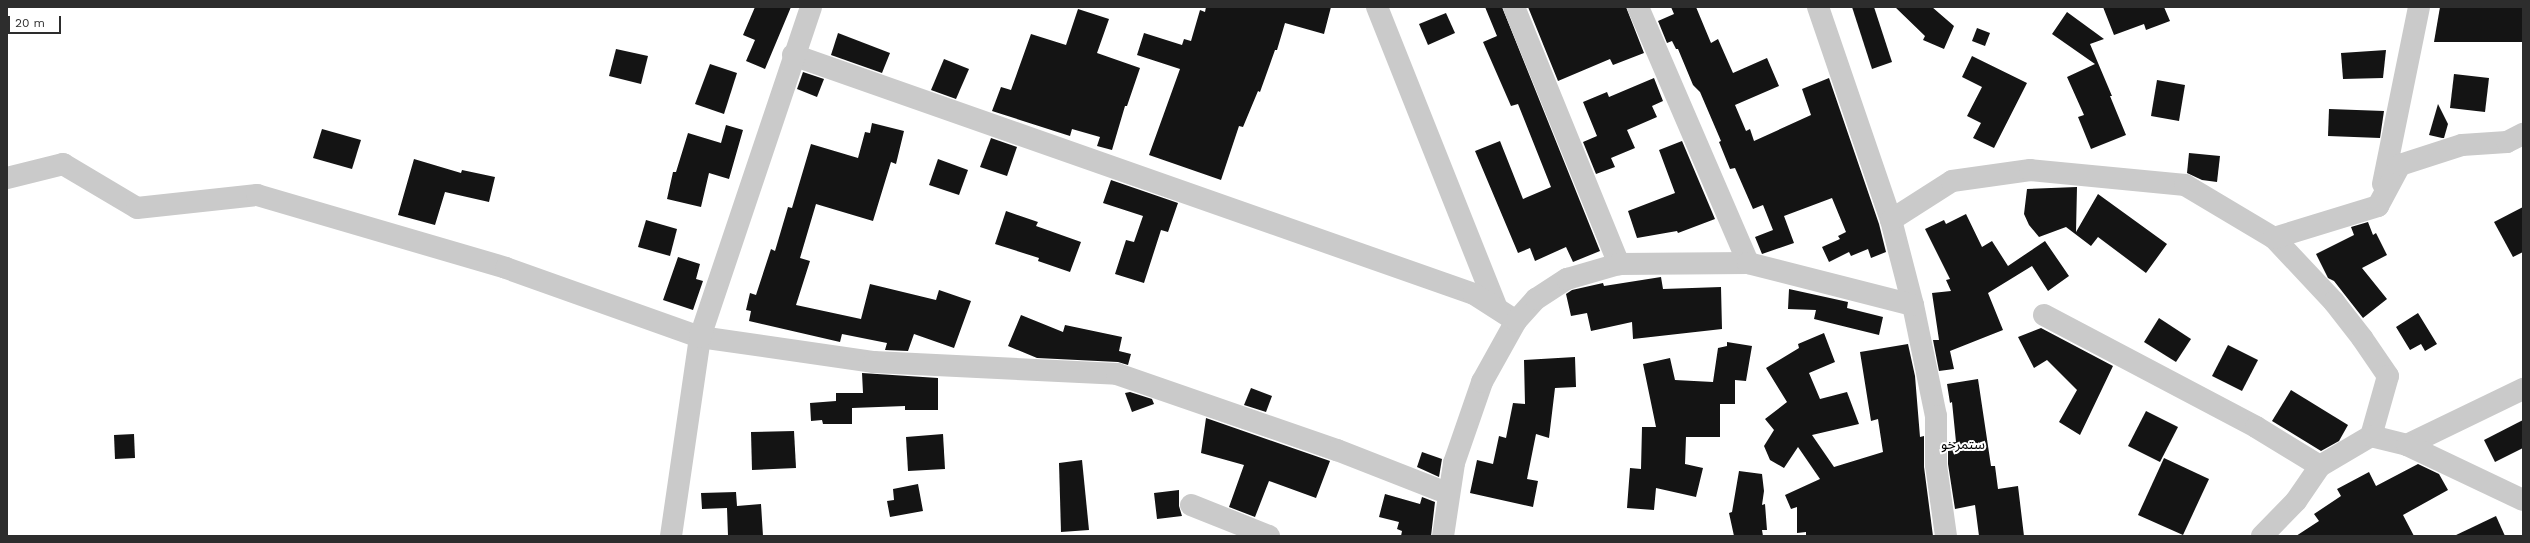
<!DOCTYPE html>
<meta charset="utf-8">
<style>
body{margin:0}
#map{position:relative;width:2530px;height:543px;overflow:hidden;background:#fff;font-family:"Work Sans","Noto Sans Arabic",sans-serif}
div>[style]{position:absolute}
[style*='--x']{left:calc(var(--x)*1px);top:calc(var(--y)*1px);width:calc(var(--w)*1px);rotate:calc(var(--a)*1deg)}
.building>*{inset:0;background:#141414}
.minor>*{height:22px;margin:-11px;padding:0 11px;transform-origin:11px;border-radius:11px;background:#cacaca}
span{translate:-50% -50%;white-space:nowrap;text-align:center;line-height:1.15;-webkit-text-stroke:4px #fff;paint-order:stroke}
.quarter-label{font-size:14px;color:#000}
.frame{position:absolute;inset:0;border:8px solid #2d2d2d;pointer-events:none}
.scale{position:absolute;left:8px;top:16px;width:53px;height:18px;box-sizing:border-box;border:2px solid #2d2d2d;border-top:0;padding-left:5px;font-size:12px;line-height:14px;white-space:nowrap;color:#2d2d2d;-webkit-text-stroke:3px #fff;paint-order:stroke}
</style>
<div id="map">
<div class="building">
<div style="clip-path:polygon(755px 7px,791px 7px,765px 69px,746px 61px,755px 40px,743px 35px)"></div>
<div style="clip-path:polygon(1206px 7px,1331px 7px,1324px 34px,1285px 23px,1277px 50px,1275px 50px,1260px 92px,1258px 91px,1243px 127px,1239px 126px,1221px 180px,1149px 155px,1180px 69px,1137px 55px,1144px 33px,1182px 45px,1184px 39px,1191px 41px,1200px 10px,1205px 12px)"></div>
<div style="clip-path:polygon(1485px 7px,1502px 7px,1600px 251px,1573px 262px,1566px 247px,1535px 261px,1530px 248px,1518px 253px,1475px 151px,1500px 141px,1523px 199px,1551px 187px,1518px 104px,1511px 106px,1483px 42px,1497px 36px)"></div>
<div style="clip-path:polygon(1528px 7px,1626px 7px,1644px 53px,1613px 65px,1610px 59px,1558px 81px)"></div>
<div style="clip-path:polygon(1671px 7px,1696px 7px,1711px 43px,1718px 39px,1733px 73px,1767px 58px,1779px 86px,1735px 105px,1746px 131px,1750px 129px,1754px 141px,1811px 115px,1802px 89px,1829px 78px,1879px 224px,1886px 252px,1871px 258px,1868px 249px,1851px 256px,1849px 252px,1829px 262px,1822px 247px,1840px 239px,1838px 236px,1846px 232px,1832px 198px,1784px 216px,1794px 243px,1762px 254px,1755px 237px,1773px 230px,1763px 205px,1753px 209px,1735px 168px,1730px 169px,1719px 142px,1721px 141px,1700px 92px,1693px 85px,1678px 49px,1676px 49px,1672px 41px,1667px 43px,1658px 21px,1674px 14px)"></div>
<div style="clip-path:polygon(1852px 7px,1874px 7px,1892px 62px,1872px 69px)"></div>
<div style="clip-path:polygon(1895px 7px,1932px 7px,1954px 26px,1944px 49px,1923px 40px,1925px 36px)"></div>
<div style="clip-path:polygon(2103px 7px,2164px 7px,2170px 21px,2146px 30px,2144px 24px,2114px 35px)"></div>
<div style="clip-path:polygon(2440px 7px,2523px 7px,2523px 42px,2434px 42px)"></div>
<div style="clip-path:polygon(1078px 9px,1109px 19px,1097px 53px,1140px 68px,1127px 106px,1125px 106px,1112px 150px,1097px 146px,1100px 137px,1072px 129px,1070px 136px,992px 111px,1001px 87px,1011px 90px,1031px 34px,1066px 45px)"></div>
<div style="clip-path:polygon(2067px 12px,2104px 39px,2090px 44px,2112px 96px,2110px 96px,2126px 135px,2091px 149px,2078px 117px,2084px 115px,2067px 77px,2095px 64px,2052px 34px)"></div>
<div style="clip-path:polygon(1446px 13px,1455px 33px,1428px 45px,1419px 24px)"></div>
<div style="clip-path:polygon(1977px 28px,1990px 33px,1985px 46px,1972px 41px)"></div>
<div style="clip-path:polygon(838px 33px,890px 53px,882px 73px,831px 55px)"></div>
<div style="clip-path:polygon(616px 49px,648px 56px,641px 84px,609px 76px)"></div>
<div style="clip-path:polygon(2386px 50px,2383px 78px,2343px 79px,2341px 53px)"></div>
<div style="clip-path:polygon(1972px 56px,2027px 83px,1994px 148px,1973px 138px,1981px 123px,1967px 116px,1982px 87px,1962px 77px)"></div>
<div style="clip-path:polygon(944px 59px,969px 69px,956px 99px,931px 90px)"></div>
<div style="clip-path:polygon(710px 64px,737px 73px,724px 114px,695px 104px)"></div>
<div style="clip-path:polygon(803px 72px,824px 79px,817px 97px,797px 89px)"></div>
<div style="clip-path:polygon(2454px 74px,2489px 78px,2485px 112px,2450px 108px)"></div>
<div style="clip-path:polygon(1654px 78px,1663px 101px,1652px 106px,1657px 117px,1627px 130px,1635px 148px,1611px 158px,1615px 167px,1596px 174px,1583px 142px,1597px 136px,1583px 102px,1607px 92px,1609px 97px)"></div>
<div style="clip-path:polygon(2157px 80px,2185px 85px,2179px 121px,2151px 116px)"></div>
<div style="clip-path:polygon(2438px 104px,2448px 124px,2444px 138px,2442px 138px,2429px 135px)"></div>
<div style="clip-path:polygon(2329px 109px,2384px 111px,2380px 138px,2328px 136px)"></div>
<div style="clip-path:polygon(872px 123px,904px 131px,896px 164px,891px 162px,873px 221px,816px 204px,800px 258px,810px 261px,796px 305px,861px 319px,870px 284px,936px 300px,939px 290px,971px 301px,954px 348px,914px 334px,908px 351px,885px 350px,887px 343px,842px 334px,840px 342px,749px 321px,751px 311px,746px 310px,750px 293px,756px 295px,771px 249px,775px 251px,788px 207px,792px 208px,811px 144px,858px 158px,865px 132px,870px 133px)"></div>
<div style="clip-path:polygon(726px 125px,743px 130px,729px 179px,709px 173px,701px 207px,667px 199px,673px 172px,676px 172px,688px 133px,721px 143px)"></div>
<div style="clip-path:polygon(322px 129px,361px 140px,352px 169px,313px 158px)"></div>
<div style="clip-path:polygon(991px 138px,1017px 147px,1007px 176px,980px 167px)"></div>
<div style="clip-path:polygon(1682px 141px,1715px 219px,1678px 233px,1677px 231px,1637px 238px,1628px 211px,1675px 193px,1659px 150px)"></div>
<div style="clip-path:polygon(2189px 153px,2220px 156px,2217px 182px,2202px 180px,2187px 173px)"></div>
<div style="clip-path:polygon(414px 159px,461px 173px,462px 170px,495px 177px,489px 202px,445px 192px,435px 225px,398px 215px)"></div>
<div style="clip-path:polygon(938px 159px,968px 170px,959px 195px,929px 185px)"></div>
<div style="clip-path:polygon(1111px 180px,1178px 203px,1168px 232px,1161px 230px,1144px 283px,1115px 274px,1126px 240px,1134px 242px,1143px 216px,1103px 203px)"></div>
<div style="clip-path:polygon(2077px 187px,2076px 232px,2098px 194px,2167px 244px,2146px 273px,2098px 237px,2091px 246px,2066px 227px,2039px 237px,2029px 225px,2024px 214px,2027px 189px)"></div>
<div style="clip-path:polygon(2523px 207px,2523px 252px,2513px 257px,2494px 222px)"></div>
<div style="clip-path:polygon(1006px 211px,1038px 222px,1036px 226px,1081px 242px,1070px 272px,1038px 261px,1039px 258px,995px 244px)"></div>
<div style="clip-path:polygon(1966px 214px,1982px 247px,1992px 241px,2008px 266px,2045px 241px,2069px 276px,2048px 291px,2032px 266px,1988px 293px,2003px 330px,1950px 351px,1954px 369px,1939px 371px,1933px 340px,1939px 340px,1932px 293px,1951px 291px,1946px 280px,1950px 279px,1925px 229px,1944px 220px,1946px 224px)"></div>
<div style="clip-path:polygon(646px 220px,677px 229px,670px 256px,638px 247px)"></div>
<div style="clip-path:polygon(2368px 222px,2373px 235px,2376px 233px,2387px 255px,2362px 268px,2387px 299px,2363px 318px,2334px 281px,2328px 278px,2316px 254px,2354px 235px,2351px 227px)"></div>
<div style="clip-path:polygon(678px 257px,700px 264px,696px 279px,703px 281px,693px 310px,663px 300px)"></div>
<div style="clip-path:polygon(1661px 277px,1663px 289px,1721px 287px,1722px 329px,1633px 339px,1632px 322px,1591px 331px,1587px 313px,1571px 316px,1566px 294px,1572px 290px,1603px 283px,1604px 286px)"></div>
<div style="clip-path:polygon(1789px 289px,1848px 302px,1847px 308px,1883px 317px,1879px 335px,1814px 319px,1816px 310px,1788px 309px)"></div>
<div style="clip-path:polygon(2418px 313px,2437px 344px,2425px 351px,2421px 344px,2410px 350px,2396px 327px)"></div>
<div style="clip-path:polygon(1021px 315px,1063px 332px,1065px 325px,1122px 337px,1119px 351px,1131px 354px,1128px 365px,1118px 362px,1037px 358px,1008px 346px)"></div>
<div style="clip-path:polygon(2159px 318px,2191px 339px,2176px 362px,2144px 342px)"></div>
<div style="clip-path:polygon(2041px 328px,2113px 366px,2080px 435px,2059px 422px,2077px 390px,2047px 360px,2034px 368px,2018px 337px)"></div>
<div style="clip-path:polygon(1824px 333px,1835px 362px,1809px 373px,1820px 399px,1847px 392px,1859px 424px,1812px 435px,1834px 467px,1883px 452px,1878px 419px,1871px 421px,1860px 352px,1908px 344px,1915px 376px,1920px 437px,1924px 436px,1924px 467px,1933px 536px,1806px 536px,1806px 532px,1797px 533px,1797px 507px,1791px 509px,1785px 495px,1820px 479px,1798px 447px,1784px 468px,1770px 460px,1764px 446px,1774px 430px,1765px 419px,1787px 402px,1766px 368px,1799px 348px,1798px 344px)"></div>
<div style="clip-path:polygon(1727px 342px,1752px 346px,1746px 381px,1735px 380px,1735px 404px,1720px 404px,1720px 437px,1686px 437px,1685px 464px,1703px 468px,1696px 497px,1656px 488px,1654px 510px,1627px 508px,1630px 468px,1641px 469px,1642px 427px,1656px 427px,1643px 364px,1670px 358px,1675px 380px,1713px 382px,1718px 348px,1727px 346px)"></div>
<div style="clip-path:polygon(2228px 345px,2258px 360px,2242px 391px,2212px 376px)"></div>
<div style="clip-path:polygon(1575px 357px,1576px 387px,1555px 388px,1549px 438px,1536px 434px,1527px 479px,1538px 481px,1533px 507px,1470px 493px,1477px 460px,1493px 464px,1499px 436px,1506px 438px,1513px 403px,1525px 404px,1524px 360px)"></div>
<div style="clip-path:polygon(862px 373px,938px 378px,938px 410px,905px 410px,905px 406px,852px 408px,852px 424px,823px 424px,822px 420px,811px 421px,810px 403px,836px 401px,836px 393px,863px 393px)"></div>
<div style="clip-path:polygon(1978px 379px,1991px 466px,1995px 466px,1998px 489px,2018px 486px,2024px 536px,1979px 536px,1975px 505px,1955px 509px,1948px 464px,1948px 443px,1956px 442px,1952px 402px,1950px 403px,1947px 384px)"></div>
<div style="clip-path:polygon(1251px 388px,1272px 396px,1266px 412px,1244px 405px)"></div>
<div style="clip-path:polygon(2291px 390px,2348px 425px,2339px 441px,2321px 451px,2272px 421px)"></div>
<div style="clip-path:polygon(1130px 392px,1152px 399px,1154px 404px,1132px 412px,1125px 393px)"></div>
<div style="clip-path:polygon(2146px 411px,2178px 427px,2160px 462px,2128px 446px)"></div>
<div style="clip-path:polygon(1206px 418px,1330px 461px,1316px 498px,1269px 481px,1255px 517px,1229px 507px,1244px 465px,1201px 453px)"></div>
<div style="clip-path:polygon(2523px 420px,2523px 448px,2495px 462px,2484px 440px)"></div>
<div style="clip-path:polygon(794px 431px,796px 468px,752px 470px,751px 432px)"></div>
<div style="clip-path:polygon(134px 434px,135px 458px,115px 459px,114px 435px)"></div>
<div style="clip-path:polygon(943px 434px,945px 469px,908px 471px,906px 437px)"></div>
<div style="clip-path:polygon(1422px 452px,1442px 459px,1439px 477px,1417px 467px)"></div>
<div style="clip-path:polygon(2164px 458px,2209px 479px,2183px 535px,2138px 515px)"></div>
<div style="clip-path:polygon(1082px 460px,1089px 530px,1061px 532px,1059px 463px)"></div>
<div style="clip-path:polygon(2418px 464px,2439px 474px,2448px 490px,2403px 515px,2414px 536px,2296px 536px,2319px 521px,2314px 514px,2341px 496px,2337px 489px,2369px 472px,2376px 486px)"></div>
<div style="clip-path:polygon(1739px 471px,1762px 474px,1764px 491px,1762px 505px,1765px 504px,1767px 530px,1762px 530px,1763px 536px,1734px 536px,1729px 513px,1732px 512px)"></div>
<div style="clip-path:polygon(918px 484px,923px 511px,890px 517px,887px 501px,894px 500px,893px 489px)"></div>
<div style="clip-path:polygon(1179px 490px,1179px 506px,1182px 516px,1157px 519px,1154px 493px)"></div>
<div style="clip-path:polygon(736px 492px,737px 506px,761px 504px,763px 536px,728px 536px,727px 508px,702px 509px,701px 493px)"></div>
<div style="clip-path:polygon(1385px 494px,1420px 504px,1422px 497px,1435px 502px,1431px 536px,1401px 536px,1402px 531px,1397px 529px,1399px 522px,1379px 517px)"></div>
<div style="clip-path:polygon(2496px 516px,2505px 536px,2454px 536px)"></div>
</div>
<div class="minor">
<div style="--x:1377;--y:7;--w:322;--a:68.3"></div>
<div style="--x:1514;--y:7;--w:278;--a:67.8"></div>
<div style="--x:1638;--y:7;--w:279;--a:66.7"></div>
<div style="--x:1818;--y:7;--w:225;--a:71.1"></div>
<div style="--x:1891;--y:220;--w:88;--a:75.5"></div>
<div style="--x:1913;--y:305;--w:113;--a:78.3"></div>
<div style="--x:1936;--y:416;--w:49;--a:90"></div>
<div style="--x:1936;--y:465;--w:72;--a:82"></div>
<div style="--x:793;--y:55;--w:722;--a:19.34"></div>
<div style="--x:1474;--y:294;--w:50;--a:32.7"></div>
<div style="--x:7;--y:178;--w:58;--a:-14"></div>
<div style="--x:63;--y:164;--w:86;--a:30.7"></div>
<div style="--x:137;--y:208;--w:121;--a:-6.2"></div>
<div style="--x:257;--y:195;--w:259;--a:16.3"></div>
<div style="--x:506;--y:268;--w:206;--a:19.6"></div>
<div style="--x:700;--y:337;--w:176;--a:8.2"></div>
<div style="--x:874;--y:362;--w:243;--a:2.8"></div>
<div style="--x:1117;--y:374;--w:233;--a:19.1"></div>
<div style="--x:1337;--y:450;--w:120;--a:21.4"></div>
<div style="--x:2383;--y:184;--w:181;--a:-78.5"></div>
<div style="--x:1891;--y:220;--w:72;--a:-32.6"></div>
<div style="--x:1952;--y:181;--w:79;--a:-8"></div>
<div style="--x:2030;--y:170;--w:156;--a:5.5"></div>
<div style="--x:2185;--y:185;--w:104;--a:30.8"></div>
<div style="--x:2274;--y:238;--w:88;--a:46.8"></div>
<div style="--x:2334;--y:302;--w:46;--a:52.1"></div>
<div style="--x:2362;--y:338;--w:46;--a:55.6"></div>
<div style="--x:2388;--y:376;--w:62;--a:105.8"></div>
<div style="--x:2274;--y:238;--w:109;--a:-17.1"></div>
<div style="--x:2378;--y:206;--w:47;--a:-61.8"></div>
<div style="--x:2400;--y:165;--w:65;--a:-17.9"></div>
<div style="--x:2462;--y:145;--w:45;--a:-3.8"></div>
<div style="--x:2507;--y:142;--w:18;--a:-27"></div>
<div style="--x:2044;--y:315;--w:240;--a:27.8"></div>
<div style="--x:2256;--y:427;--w:75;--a:31.4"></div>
<div style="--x:2407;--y:445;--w:129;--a:-25.8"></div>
<div style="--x:1191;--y:505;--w:84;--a:21.7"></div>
<div style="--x:671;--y:536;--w:201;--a:-81.7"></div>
<div style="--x:700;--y:337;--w:348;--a:-71.4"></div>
<div style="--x:1443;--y:536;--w:74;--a:-81.4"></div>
<div style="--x:1454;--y:463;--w:86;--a:-70.9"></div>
<div style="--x:1482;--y:382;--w:70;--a:-60.9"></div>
<div style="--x:1516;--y:321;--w:30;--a:-48"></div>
<div style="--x:1536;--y:299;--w:37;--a:-33"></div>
<div style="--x:1567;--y:279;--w:54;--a:-16.1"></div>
<div style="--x:1619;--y:264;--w:129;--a:-0.4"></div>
<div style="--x:1748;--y:263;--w:170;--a:14.3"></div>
<div style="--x:2262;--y:536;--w:49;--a:-45.8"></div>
<div style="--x:2296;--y:501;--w:42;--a:-55.6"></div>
<div style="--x:2320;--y:466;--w:59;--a:-30.5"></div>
<div style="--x:2371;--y:436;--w:37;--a:14"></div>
<div style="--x:2407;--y:445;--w:128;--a:25.4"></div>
</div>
<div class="quarter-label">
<span style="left:1963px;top:444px">ستمرخو</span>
</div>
<div class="frame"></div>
<div class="scale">20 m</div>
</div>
